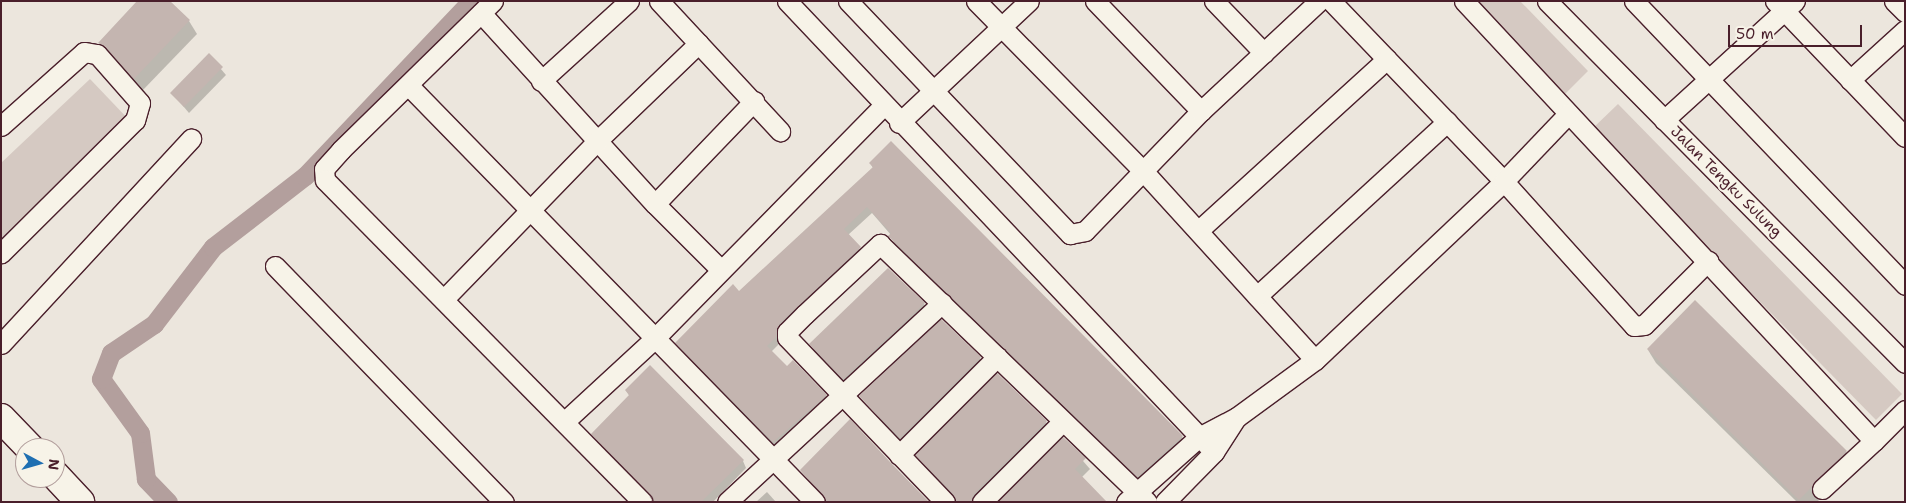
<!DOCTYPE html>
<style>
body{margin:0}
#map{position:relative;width:1906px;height:503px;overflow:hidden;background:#ece6dd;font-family:"Shantell Sans",sans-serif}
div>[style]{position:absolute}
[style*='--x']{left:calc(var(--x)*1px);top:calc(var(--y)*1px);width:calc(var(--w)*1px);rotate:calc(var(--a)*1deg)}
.green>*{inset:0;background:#d5c9c2}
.shadow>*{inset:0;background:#0003}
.canal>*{height:19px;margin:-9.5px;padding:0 9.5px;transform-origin:9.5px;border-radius:9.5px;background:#b39f9d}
.building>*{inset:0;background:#c4b5b0}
.roads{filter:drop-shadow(1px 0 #4a1f2b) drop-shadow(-1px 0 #4a1f2b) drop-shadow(0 1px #4a1f2b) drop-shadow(0 -1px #4a1f2b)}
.minor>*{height:19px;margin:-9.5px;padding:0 9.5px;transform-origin:9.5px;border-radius:9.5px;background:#f7f3e8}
.highway>*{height:28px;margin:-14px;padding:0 14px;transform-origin:14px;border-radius:14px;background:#f7f3e8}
span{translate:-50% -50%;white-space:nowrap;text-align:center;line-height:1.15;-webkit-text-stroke:4px #f7f3e8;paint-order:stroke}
.street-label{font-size:15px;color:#4a1f2b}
.frame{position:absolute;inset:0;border:2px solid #4a1f2b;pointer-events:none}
.north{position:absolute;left:15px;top:438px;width:50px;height:50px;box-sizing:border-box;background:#f7f3e8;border:1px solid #b29e9c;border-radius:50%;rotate:96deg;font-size:14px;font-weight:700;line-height:20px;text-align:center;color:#4a1f2b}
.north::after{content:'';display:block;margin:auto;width:18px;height:22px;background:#1f6fb2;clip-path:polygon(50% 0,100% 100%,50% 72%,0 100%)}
.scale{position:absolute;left:1728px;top:25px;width:134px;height:22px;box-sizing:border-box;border:2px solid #4a1f2b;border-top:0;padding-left:6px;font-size:15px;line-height:18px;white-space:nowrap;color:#4a1f2b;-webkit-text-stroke:4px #f7f3e8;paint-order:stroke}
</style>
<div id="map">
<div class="green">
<div style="clip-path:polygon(1473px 1px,1520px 1px,1588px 71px,1564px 95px)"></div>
<div style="clip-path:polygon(90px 79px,131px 122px,1px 248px,1px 163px)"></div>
<div style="clip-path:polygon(1618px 104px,1902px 394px,1876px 420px,1591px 130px)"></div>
</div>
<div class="shadow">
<div style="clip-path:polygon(168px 1px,189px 21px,197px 34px,142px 91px,107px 56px,100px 43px)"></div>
<div style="clip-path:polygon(209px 55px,226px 75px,189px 113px,172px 93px)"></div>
<div style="clip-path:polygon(891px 142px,1182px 437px,1186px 444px,1142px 483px,894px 243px,891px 235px,872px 213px,848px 235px,864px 254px,782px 331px,779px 344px,771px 352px,787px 368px,826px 395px,829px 402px,777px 449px,681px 350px,677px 343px,739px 292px,873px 168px,870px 163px)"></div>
<div style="clip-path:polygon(888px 270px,924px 304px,932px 317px,851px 392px,818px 357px,811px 344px)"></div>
<div style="clip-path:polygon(1648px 350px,1846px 452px,1853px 465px,1817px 502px,1797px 502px,1656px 363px)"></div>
<div style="clip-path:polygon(980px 358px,986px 368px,906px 448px,860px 396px)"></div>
<div style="clip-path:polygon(626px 390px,743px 461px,746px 468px,713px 502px,655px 502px,592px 434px,630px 397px)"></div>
<div style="clip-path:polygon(1046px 422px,1052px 432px,982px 502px,956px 502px,917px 455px)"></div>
<div style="clip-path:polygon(1063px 438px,1090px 469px,1082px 477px,1000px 502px)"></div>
<div style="clip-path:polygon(801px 470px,927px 502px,827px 502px)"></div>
<div style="clip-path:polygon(767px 492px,776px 502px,756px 502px)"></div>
</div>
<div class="canal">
<div style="--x:168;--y:502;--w:32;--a:-134"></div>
<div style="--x:146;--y:479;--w:46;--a:-97.4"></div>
<div style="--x:140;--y:433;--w:67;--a:-125.8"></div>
<div style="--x:101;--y:379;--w:28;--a:-69"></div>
<div style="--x:111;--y:353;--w:52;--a:-34"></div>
<div style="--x:154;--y:324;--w:97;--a:-52.5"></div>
<div style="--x:213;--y:247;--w:116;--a:-37.7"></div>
<div style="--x:305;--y:176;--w:241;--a:-46.5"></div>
</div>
<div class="building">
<div style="clip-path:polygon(137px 1px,170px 1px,190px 20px,134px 79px,105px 47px,98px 43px)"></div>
<div style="clip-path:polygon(209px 53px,223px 67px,184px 107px,170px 93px)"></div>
<div style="clip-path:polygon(891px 141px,1183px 436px,1137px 477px,888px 236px,891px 233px,867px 207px,844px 229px,861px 247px,779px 324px,776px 337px,767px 346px,787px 366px,793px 360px,827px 395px,773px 442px,675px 343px,733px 284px,739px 291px,873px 167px,869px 163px)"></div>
<div style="clip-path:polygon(888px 268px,925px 303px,843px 379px,809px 344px)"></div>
<div style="clip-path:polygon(1695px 300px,1847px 451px,1799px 500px,1647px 349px)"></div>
<div style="clip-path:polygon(941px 319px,981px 357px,900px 438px,859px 396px)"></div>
<div style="clip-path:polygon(650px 365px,744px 460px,701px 502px,656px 502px,591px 434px,629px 395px,625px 390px)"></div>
<div style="clip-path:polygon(997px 373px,1047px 421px,974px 494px,971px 502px,956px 502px,953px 494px,915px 455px)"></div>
<div style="clip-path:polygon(850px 419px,891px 463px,929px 502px,828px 502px,800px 470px)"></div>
<div style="clip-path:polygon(1063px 437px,1086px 458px,1075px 469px,1107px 502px,998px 502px)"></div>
</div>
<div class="roads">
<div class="minor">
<div style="--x:493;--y:1;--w:213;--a:135.6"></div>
<div style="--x:341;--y:150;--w:25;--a:132"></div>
<div style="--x:324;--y:169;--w:11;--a:85"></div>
<div style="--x:325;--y:180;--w:452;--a:45.4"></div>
<div style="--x:659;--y:1;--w:178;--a:47.1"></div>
<div style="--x:787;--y:1;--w:621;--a:46.57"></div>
<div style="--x:848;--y:1;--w:322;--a:46.4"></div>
<div style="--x:1070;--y:234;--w:15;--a:-11"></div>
<div style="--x:1085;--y:231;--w:167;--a:-46"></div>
<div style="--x:1201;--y:111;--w:161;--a:-43"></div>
<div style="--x:976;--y:1;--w:240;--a:45.5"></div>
<div style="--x:1144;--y:172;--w:254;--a:47.7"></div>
<div style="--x:1095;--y:1;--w:153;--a:46.1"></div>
<div style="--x:1214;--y:1;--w:72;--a:46.1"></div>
<div style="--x:1331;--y:1;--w:243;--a:46.2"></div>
<div style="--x:1499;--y:176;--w:202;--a:48"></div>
<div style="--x:1634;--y:326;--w:10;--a:-6"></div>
<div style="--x:1644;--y:325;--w:91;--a:-45"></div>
<div style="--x:1464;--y:1;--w:601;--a:47.02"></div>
<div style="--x:1874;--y:441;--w:44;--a:-45"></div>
<div style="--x:1547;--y:1;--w:509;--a:45.32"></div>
<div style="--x:1634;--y:1;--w:393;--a:46.3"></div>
<div style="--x:1775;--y:1;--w:188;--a:46.3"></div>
<div style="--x:1894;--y:1;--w:16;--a:45"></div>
<div style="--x:481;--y:13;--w:258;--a:47.7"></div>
<div style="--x:655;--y:204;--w:92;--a:45"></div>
<div style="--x:1850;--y:80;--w:74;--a:-42.3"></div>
<div style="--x:541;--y:81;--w:119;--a:-42.3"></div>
<div style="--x:409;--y:86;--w:581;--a:45.7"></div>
<div style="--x:1664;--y:120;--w:177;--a:-42.3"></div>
<div style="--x:899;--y:123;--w:178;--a:-43.2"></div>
<div style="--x:1;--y:126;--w:111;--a:-41.7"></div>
<div style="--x:84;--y:52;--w:13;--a:9"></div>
<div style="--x:97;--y:54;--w:65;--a:48.7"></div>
<div style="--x:140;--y:103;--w:18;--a:106"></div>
<div style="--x:135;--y:120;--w:189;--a:135.2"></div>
<div style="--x:655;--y:204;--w:143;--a:-46.1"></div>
<div style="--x:1199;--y:230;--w:254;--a:-42.3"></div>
<div style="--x:275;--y:266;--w:329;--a:45.9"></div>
<div style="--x:1257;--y:296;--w:258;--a:-42.5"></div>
<div style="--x:444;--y:299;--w:220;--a:-45.9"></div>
<div style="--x:597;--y:141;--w:141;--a:-43.9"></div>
<div style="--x:1;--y:344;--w:280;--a:-47.2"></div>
<div style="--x:564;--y:422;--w:124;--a:-42.7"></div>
<div style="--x:655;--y:338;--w:325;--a:-45.5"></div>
<div style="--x:899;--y:455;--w:139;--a:-45"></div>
<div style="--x:1822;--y:489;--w:71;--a:-42.7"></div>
<div style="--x:727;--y:502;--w:293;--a:-42.8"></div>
<div style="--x:945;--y:502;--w:228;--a:-133.8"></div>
<div style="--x:787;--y:337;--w:5;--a:-90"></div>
<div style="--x:787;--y:332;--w:25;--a:-45"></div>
<div style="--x:805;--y:314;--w:103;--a:-43"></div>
<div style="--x:880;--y:244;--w:371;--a:44"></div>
<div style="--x:982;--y:502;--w:113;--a:-45"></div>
<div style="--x:1126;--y:502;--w:98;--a:-41.7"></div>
<div style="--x:1199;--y:437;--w:43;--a:-27.8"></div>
<div style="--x:1237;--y:417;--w:97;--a:-36.2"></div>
<div style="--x:1315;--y:360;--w:260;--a:-43.4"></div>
<div style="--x:1504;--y:181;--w:93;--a:-46.3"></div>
<div style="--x:1165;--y:502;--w:70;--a:-45.6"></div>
<div style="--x:1214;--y:452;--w:40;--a:-57.1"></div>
</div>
<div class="highway">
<div style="--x:1;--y:418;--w:42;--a:46"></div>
<div style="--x:55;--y:475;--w:37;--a:47"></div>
</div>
</div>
<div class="street-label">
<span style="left:1726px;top:182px;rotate:45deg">Jalan Tengku Sulung</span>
</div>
<div class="frame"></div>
<div class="north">N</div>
<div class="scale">50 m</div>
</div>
